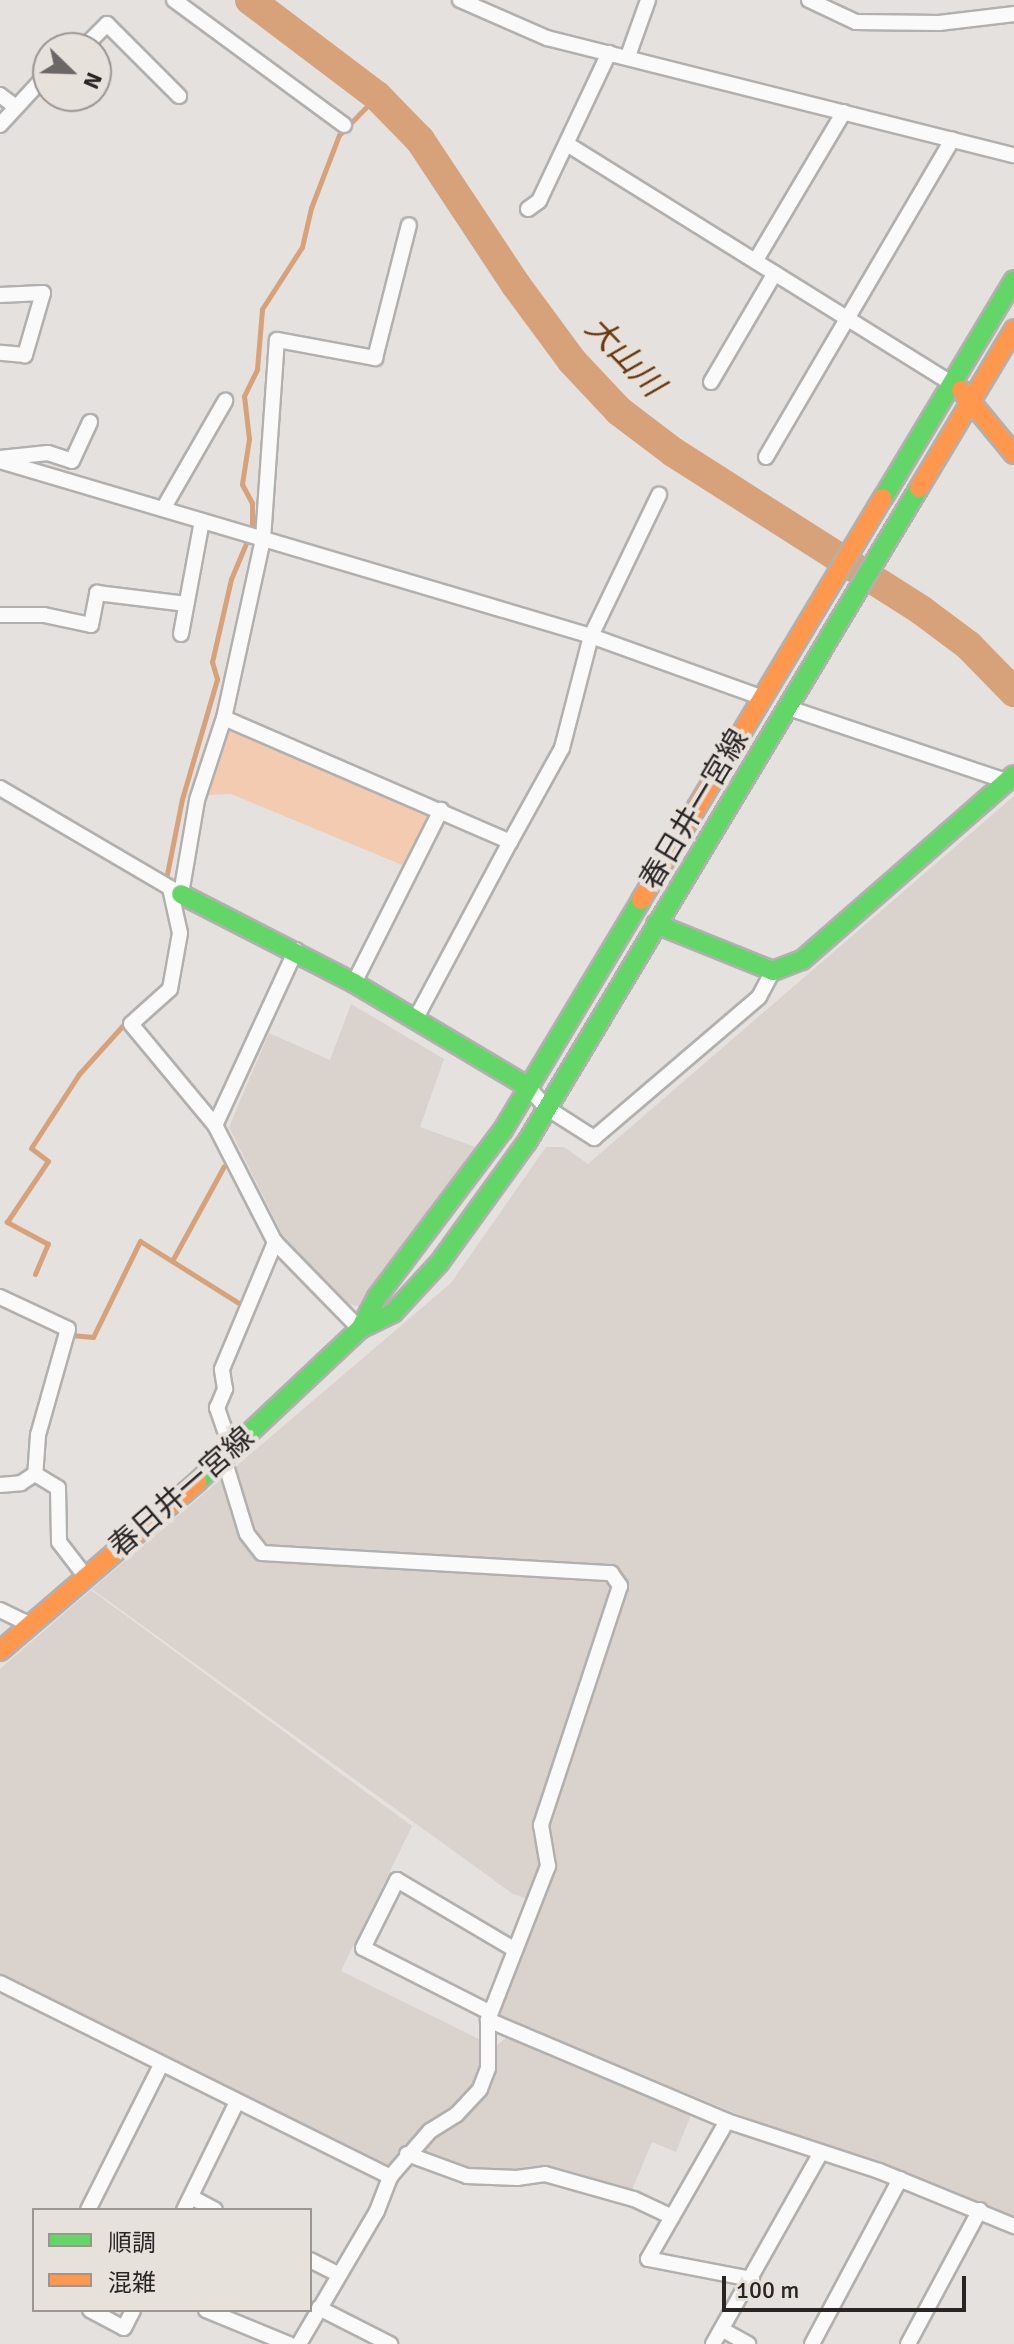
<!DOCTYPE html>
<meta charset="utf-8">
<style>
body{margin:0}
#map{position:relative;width:1014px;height:2344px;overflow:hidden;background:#e4e1df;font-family:Signika,"Noto Sans JP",sans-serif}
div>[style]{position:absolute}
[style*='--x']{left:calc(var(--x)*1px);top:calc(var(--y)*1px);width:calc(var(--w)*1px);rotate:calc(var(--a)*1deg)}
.built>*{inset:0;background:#dad2cc}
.green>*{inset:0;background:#f2cbb0}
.stream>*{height:5px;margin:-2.5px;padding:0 2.5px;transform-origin:2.5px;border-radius:2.5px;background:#d7a17a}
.river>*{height:30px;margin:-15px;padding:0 15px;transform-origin:15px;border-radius:15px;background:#d7a17a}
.roads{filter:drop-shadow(2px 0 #b2b0af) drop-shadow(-2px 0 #b2b0af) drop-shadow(0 2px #b2b0af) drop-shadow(0 -2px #b2b0af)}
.street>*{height:14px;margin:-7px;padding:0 7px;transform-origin:7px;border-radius:7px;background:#fbfafa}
.fast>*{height:18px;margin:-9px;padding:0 9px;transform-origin:9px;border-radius:9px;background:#63d668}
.slow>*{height:18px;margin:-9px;padding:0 9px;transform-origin:9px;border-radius:9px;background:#ff974d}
span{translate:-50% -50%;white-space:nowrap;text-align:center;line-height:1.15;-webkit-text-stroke:8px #e7e1dc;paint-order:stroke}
.street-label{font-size:30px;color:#282524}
.water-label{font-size:32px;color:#6b380e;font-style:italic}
.legend{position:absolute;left:32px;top:2208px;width:280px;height:104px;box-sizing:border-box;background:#e7e1dc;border:2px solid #9b9692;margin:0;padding:10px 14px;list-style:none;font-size:24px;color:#282524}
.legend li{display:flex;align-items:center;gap:16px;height:40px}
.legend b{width:40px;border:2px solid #9b9692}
.north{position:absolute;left:32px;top:32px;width:80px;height:80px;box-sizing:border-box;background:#e7e1dc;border:2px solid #9b9692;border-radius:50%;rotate:113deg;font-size:22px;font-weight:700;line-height:32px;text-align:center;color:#282524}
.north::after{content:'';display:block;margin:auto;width:28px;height:36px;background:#6a6765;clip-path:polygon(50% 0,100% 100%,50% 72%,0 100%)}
.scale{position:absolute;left:722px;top:2276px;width:244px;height:36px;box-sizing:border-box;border:4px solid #282524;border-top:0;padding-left:10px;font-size:24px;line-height:28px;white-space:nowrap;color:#282524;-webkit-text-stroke:6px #e7e1dc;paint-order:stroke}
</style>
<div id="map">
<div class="built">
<div style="clip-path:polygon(1014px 796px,1014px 2218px,740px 2115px,498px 2015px,541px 1903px,513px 1894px,92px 1589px,451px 1283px,546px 1147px,564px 1147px,588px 1164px)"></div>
<div style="clip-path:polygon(351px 1004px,444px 1059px,420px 1127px,478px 1148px,361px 1307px,345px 1303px,288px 1246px,229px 1127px,269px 1033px,330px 1060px)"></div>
<div style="clip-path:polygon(91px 1590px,412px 1826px,341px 1971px,483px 2041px,482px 2066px,475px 2085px,454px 2109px,417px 2135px,389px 2169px,0 1974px,0 1669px)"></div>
<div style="clip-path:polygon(511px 2034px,693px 2110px,676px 2152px,652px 2142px,632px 2190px,545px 2165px,522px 2170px,458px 2167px,419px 2152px,473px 2109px,496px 2069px,497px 2045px)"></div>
</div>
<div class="green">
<div style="clip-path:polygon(228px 729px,432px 815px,407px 867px,231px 794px,206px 795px)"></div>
</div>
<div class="stream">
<div style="--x:167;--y:874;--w:76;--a:-78.7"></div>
<div style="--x:182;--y:799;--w:125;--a:-73.7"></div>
<div style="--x:217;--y:679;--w:18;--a:-106"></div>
<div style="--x:212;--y:662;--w:85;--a:-77.1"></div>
<div style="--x:231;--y:579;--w:54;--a:-67.2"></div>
<div style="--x:252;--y:529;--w:26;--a:-90"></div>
<div style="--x:252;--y:503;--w:21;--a:-118"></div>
<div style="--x:242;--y:484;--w:46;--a:-81.2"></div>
<div style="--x:249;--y:439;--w:43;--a:-96.6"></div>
<div style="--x:244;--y:396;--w:30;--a:-64"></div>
<div style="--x:257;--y:369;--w:60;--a:-85.2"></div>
<div style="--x:262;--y:309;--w:74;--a:-57.2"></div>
<div style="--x:302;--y:247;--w:40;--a:-77"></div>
<div style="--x:311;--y:208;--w:78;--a:-69"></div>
<div style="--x:339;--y:135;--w:54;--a:-45.7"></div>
<div style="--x:172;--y:1261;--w:108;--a:-61.3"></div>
<div style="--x:35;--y:1274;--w:33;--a:-67"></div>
<div style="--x:48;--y:1244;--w:47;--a:-151.8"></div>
<div style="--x:7;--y:1222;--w:73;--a:-56.1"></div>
<div style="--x:48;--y:1161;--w:21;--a:-143"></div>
<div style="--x:31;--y:1148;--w:88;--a:-57"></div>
<div style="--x:79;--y:1074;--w:67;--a:-48"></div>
<div style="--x:71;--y:1335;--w:22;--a:5"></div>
<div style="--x:93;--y:1337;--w:107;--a:-63.9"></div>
<div style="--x:140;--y:1241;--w:120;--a:32.1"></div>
</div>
<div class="river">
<div style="--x:250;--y:0;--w:159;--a:37.1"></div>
<div style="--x:377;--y:96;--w:62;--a:45.7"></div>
<div style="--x:420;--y:140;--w:174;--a:56.5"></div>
<div style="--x:516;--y:285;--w:94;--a:53.6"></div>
<div style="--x:572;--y:361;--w:69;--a:46.8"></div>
<div style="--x:619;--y:411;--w:68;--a:37.2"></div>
<div style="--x:673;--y:452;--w:294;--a:32.5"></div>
<div style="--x:921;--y:610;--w:59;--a:36.7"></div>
<div style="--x:968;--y:645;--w:66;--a:45.6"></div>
</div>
<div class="roads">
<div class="street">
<div style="--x:174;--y:0;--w:211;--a:36.3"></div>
<div style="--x:460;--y:0;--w:95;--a:23.6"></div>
<div style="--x:547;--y:38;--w:481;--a:14.1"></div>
<div style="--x:809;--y:0;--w:52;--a:25.1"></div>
<div style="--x:856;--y:22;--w:83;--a:0.7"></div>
<div style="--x:939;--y:23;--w:76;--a:-6.8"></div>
<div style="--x:83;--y:48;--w:34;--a:-45"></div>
<div style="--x:107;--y:24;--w:102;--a:45"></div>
<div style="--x:628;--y:56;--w:59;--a:-70.3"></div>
<div style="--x:0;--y:95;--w:20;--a:37"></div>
<div style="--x:0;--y:125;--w:71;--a:-47.3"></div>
<div style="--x:567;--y:144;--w:456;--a:31.9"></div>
<div style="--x:528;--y:209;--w:14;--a:-36"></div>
<div style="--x:539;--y:201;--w:164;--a:-64.7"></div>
<div style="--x:756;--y:260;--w:172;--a:-59.3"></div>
<div style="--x:0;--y:295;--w:43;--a:-2.7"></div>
<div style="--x:43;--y:293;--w:65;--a:106.2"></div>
<div style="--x:25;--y:355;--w:25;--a:-175"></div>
<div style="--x:711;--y:382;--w:126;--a:-59.6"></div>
<div style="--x:766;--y:457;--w:368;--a:-59.6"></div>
<div style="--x:0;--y:458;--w:48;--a:-5.9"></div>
<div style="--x:48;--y:453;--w:25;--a:18"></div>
<div style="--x:72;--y:461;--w:43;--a:-65.2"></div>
<div style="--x:0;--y:461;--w:616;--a:16.49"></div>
<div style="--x:591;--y:636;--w:183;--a:19.8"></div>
<div style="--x:163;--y:509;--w:125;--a:-60.1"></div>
<div style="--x:0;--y:615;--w:44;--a:0"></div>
<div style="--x:44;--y:615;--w:48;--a:12"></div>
<div style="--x:91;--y:625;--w:33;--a:-79"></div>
<div style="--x:97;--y:593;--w:90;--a:7"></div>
<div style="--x:181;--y:634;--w:115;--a:-79.5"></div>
<div style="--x:786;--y:707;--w:232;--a:18.6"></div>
<div style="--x:224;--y:718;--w:312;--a:23.4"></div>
<div style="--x:510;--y:842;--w:107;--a:-61"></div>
<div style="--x:562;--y:748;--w:116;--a:-75.5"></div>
<div style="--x:591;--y:636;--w:157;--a:-64.3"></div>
<div style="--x:0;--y:788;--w:210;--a:30.4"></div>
<div style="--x:181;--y:894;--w:95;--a:-80.3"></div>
<div style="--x:197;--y:800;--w:86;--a:-71.8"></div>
<div style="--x:224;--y:718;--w:183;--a:-77.7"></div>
<div style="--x:263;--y:539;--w:199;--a:-86"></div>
<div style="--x:277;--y:340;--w:100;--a:10.4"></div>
<div style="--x:375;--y:358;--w:137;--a:-75.7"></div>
<div style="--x:170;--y:888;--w:46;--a:77.5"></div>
<div style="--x:180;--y:933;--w:57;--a:100.1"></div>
<div style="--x:170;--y:989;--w:52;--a:138.1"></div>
<div style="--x:131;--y:1024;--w:131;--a:50.3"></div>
<div style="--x:296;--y:950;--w:193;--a:114.8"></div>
<div style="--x:215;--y:1125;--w:131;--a:62.9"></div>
<div style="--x:275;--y:1242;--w:122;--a:45.7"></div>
<div style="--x:354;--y:983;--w:194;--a:-63.3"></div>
<div style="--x:416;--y:1018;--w:200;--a:-61.9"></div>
<div style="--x:527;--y:1086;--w:30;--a:48"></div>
<div style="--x:547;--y:1108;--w:56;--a:32.6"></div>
<div style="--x:594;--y:1138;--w:217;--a:-40.5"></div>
<div style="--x:759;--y:997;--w:30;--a:-62"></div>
<div style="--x:0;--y:1297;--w:75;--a:25.2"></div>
<div style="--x:68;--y:1329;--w:110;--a:105.8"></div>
<div style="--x:38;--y:1435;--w:39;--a:94"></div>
<div style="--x:232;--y:1451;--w:46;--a:-109.2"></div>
<div style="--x:217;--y:1408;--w:21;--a:-67"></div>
<div style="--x:225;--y:1389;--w:20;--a:-99"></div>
<div style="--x:222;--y:1369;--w:138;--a:-67.3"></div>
<div style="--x:224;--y:1459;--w:78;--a:73"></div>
<div style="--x:247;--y:1534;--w:24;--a:52"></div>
<div style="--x:262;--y:1553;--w:350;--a:3.3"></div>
<div style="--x:611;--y:1573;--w:16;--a:55"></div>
<div style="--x:620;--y:1586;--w:252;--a:108.3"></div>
<div style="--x:541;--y:1825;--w:42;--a:80.3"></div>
<div style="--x:548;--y:1866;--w:165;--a:111.3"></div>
<div style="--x:488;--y:2020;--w:259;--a:22.9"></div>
<div style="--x:727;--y:2121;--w:160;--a:18.2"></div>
<div style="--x:879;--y:2171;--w:146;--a:22.2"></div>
<div style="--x:0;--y:1485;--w:21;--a:-5"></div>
<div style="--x:21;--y:1483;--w:17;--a:-33"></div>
<div style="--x:35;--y:1474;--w:27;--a:31"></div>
<div style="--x:58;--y:1488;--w:54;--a:88.9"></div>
<div style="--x:59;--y:1542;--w:44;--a:52.4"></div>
<div style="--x:0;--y:1610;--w:34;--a:26"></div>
<div style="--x:0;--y:1983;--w:436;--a:26.4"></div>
<div style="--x:487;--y:2011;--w:139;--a:-153.1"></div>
<div style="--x:363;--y:1948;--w:76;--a:-63.4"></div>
<div style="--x:397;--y:1880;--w:134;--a:30.6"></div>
<div style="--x:727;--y:2121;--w:159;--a:119.8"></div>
<div style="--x:648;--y:2259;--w:106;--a:10.9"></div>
<div style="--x:407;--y:2154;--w:64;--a:20.1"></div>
<div style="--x:467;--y:2176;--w:50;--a:2.3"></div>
<div style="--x:517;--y:2178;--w:28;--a:-8"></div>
<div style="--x:545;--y:2174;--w:92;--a:15.7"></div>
<div style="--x:634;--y:2199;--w:42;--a:25.3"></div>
<div style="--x:191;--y:2197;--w:27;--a:28"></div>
<div style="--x:88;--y:2210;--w:162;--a:-63.3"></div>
<div style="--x:184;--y:2210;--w:120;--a:-63.9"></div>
<div style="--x:310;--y:2260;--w:31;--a:27"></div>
<div style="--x:319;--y:2308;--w:80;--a:26.9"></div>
<div style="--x:90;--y:2310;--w:38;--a:28"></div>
<div style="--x:124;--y:2328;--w:20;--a:-63"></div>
<div style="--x:206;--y:2310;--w:90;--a:22.3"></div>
<div style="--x:723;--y:2330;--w:29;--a:29"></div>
<div style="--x:299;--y:2344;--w:154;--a:-59.6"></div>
<div style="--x:377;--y:2211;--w:36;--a:-69"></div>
<div style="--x:390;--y:2177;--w:61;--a:-49"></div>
<div style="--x:430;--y:2131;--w:31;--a:-32"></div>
<div style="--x:456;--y:2115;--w:35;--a:-47"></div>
<div style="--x:480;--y:2089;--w:22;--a:-69"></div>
<div style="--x:488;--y:2068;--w:48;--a:-90"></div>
<div style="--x:713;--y:2344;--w:220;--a:-60.6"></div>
<div style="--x:812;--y:2344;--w:187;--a:-61.9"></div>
<div style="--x:908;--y:2344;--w:152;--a:-61.8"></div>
</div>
<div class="fast">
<div style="--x:883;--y:498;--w:254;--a:-59"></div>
<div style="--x:181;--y:894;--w:195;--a:27.2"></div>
<div style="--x:354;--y:983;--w:201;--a:30.8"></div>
<div style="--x:656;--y:924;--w:126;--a:21.9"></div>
<div style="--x:773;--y:971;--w:31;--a:-21"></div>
<div style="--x:802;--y:960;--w:281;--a:-41.1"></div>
<div style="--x:360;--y:1329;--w:37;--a:-26"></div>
<div style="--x:393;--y:1313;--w:69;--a:-47.3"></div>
<div style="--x:440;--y:1262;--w:148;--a:-54.1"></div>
<div style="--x:527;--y:1142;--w:762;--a:-59.06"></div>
<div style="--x:197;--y:1482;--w:224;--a:-43.2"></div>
<div style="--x:360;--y:1329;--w:36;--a:-62"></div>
<div style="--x:377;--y:1297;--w:209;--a:-53"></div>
<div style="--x:503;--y:1130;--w:268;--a:-59"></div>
</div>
<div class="slow">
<div style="--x:961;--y:390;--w:83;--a:50.4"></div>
<div style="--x:919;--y:488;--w:185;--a:-59.1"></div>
<div style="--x:641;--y:900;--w:469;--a:-59"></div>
<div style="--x:0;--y:1651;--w:260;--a:-40.6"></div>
</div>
</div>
<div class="street-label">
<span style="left:695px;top:810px;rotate:-59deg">春日井一宮線</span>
<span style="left:182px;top:1493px;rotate:-41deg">春日井一宮線</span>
</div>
<div class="water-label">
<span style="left:624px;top:357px;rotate:46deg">大山川</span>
</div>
<ul class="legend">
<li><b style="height:10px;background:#63d668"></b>順調</li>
<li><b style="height:10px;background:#ff974d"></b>混雑</li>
</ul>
<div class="north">N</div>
<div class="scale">100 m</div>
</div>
